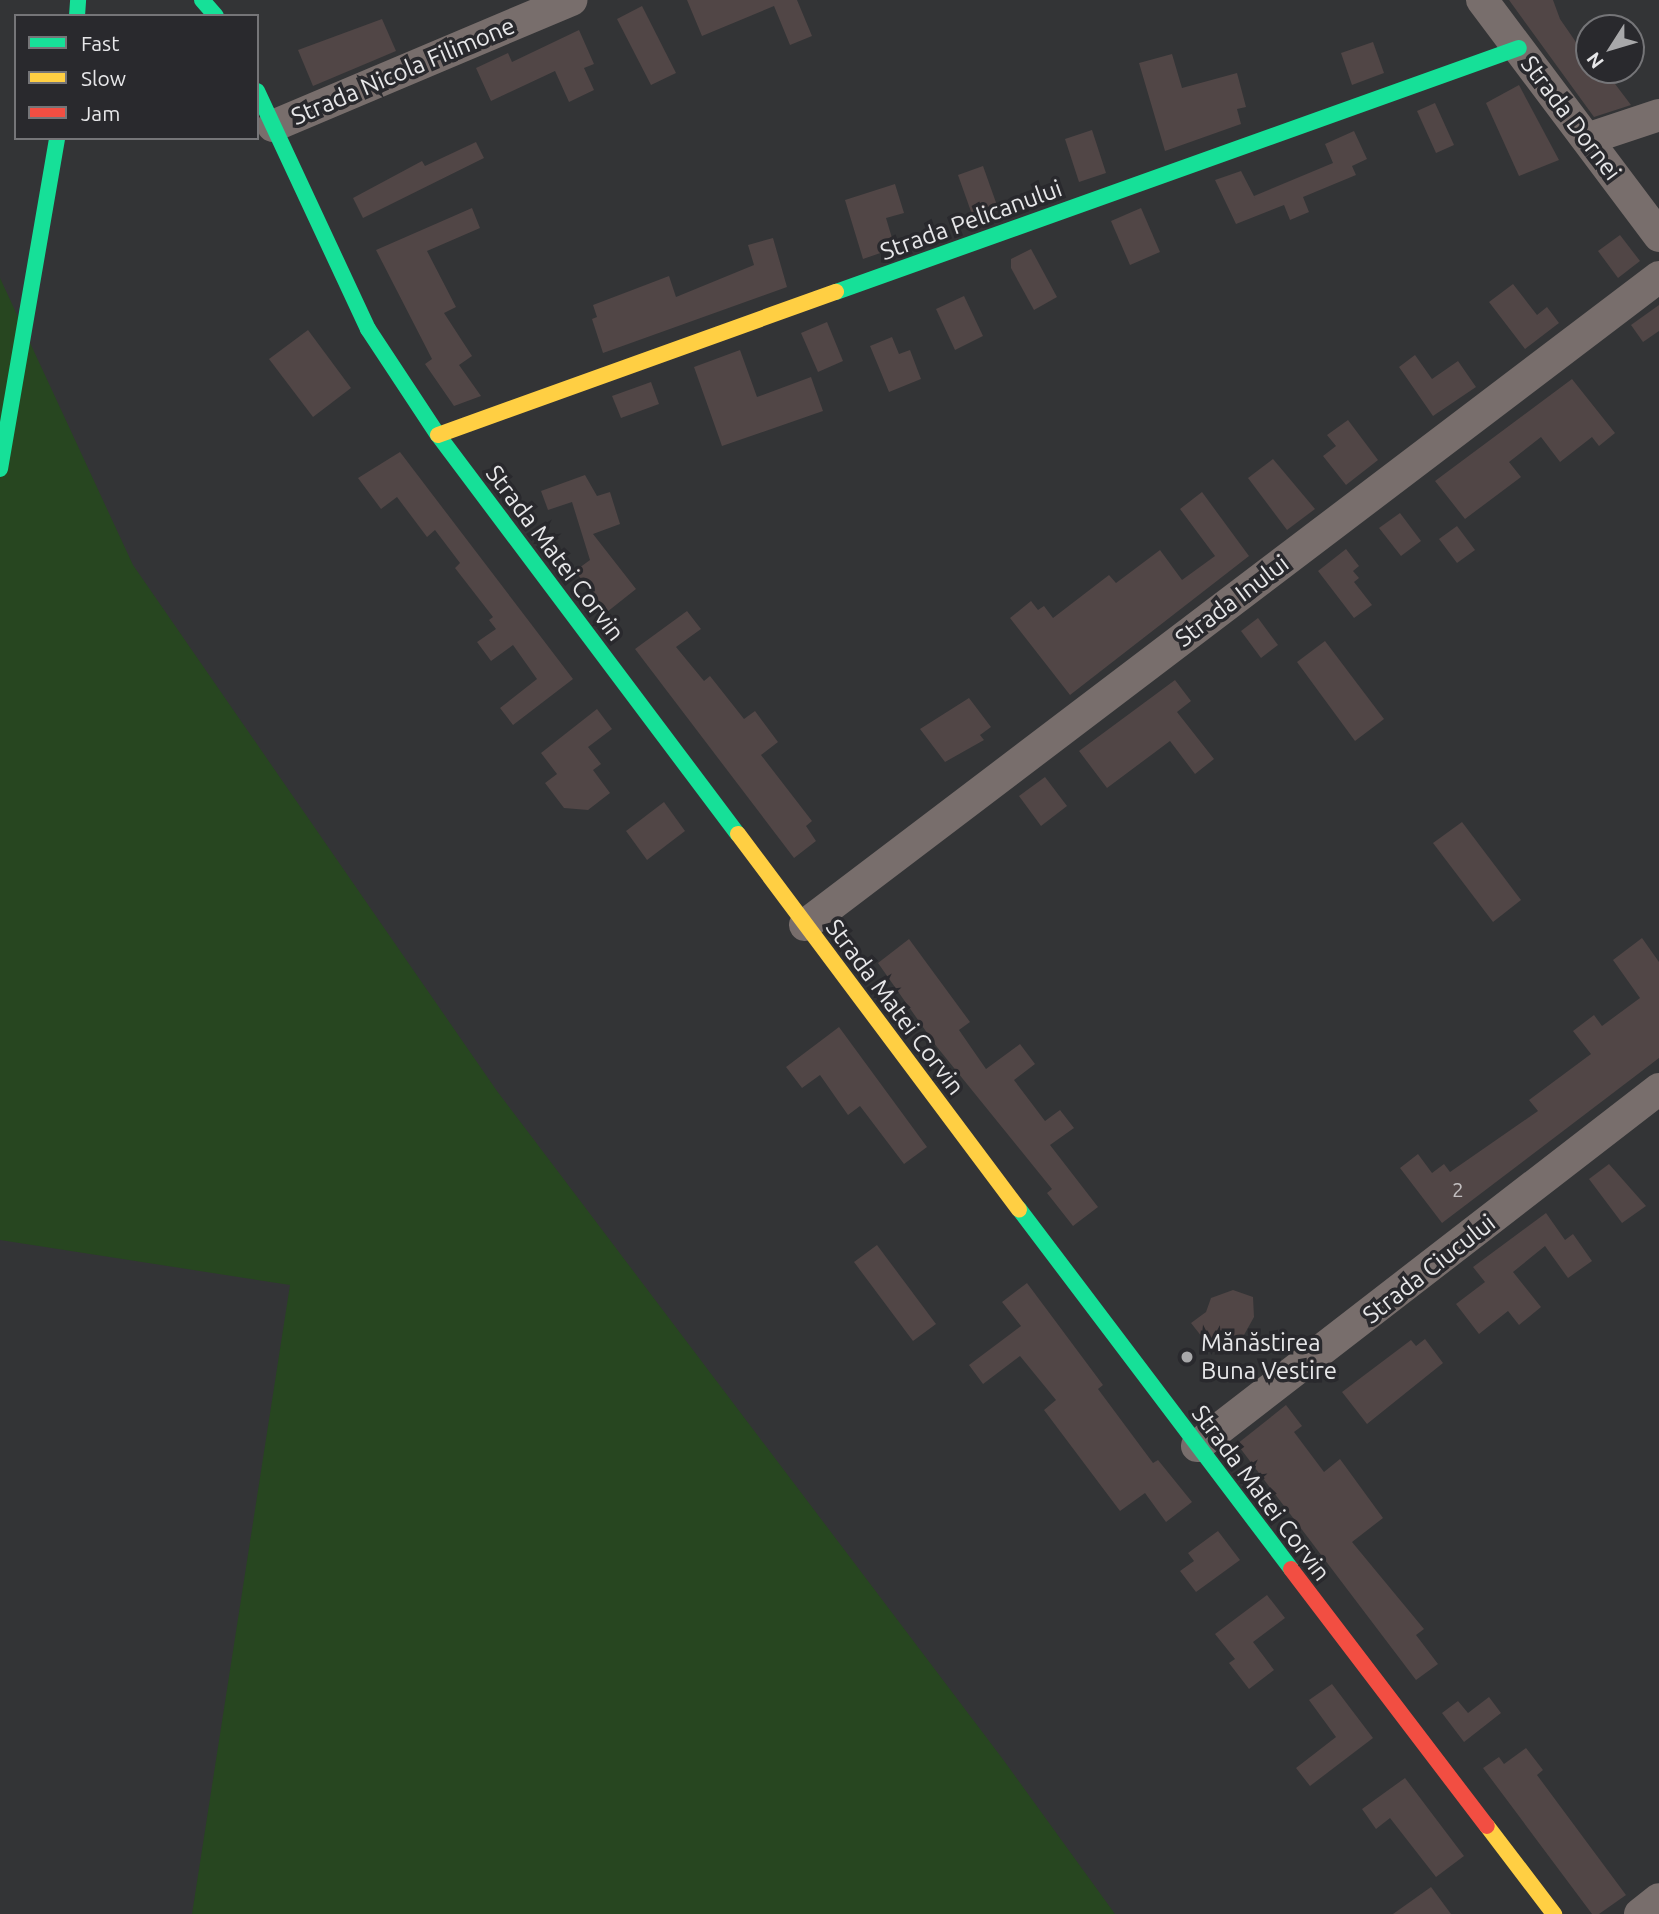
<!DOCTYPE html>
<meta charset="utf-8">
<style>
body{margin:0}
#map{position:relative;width:1659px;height:1914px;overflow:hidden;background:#333436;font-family:Ubuntu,sans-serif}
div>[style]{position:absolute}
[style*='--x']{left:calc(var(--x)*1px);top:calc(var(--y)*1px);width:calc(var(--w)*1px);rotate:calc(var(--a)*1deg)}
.green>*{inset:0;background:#274620}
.building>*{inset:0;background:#514646}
.street>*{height:32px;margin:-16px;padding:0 16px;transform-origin:16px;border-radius:16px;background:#786e6c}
.fast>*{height:16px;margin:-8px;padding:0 8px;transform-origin:8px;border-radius:8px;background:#16e098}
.slow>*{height:16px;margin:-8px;padding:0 8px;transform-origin:8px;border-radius:8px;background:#ffcf43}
.jam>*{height:16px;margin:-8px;padding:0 8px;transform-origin:8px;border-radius:8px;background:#f24e42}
.dots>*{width:19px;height:19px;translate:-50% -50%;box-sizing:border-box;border:4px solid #29292d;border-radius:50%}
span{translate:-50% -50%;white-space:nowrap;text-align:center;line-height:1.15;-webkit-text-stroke:7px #29292d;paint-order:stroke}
.number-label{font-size:21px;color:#c2bfc0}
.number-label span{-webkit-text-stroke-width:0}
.street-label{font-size:24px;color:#e7e7e9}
.poi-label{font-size:24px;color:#e7e7e9}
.left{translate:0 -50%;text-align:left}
.legend{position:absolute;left:14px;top:14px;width:245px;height:126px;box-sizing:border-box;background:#29292d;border:2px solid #757578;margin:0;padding:9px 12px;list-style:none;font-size:21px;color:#e7e7e9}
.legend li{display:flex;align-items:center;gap:14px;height:35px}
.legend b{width:35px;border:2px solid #757578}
.north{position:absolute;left:1575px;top:14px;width:70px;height:70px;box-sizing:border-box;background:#29292d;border:2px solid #757578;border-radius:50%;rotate:233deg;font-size:19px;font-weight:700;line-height:28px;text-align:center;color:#e7e7e9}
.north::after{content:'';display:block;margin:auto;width:24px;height:32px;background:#a8a8aa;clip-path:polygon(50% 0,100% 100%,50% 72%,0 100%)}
</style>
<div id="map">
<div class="green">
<div style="clip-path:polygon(0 278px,133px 565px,497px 1091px,1002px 1758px,1115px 1914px,192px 1914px,290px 1285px,0 1240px)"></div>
</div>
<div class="building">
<div style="clip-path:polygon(687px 0,797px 0,812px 36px,790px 45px,774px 6px,702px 36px)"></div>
<div style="clip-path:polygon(1509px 0,1553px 0,1560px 19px,1589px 61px,1589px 70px,1599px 76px,1606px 72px,1631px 105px,1594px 117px)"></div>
<div style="clip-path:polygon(642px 6px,676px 73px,651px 85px,617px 19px)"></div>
<div style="clip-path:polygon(382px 19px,396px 51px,313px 86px,298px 50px)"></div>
<div style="clip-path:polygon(579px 30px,594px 64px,584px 68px,594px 90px,569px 102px,555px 71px,491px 101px,476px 68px,508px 53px,512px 62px)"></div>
<div style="clip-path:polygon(1373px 42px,1384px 73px,1352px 85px,1341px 53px)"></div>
<div style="clip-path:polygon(1172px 54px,1182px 88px,1237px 73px,1246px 107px,1237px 109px,1241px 124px,1165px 151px,1139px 63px)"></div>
<div style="clip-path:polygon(1519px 85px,1559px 160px,1519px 176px,1486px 103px)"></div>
<div style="clip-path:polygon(1435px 103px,1454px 145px,1436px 153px,1417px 111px)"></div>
<div style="clip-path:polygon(1092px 130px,1106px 173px,1079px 182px,1065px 139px)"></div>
<div style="clip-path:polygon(1354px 131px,1367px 159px,1352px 166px,1356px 175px,1303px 197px,1309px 212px,1290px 220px,1284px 205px,1236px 224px,1215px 180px,1241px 171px,1256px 200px,1254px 196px,1333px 163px,1325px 144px)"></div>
<div style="clip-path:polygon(476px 142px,484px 158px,363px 218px,353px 198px,422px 161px,425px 166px)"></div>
<div style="clip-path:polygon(983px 166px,999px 211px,974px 220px,958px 175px)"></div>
<div style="clip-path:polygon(895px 184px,904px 213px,886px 218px,895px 248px,863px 259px,845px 200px)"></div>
<div style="clip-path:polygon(472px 208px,480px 228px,427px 251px,456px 307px,444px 313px,472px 356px,459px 365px,481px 396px,454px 406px,425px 364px,432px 359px,376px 250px)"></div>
<div style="clip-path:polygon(1141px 208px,1160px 252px,1130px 265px,1111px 221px)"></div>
<div style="clip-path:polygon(1620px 235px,1640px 261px,1618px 278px,1598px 251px)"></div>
<div style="clip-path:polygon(773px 238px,787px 287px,603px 353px,592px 319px,597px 317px,593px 305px,669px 276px,676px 297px,754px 265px,748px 245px)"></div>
<div style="clip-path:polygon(1031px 249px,1057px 297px,1034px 310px,1011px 268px,1011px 259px)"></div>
<div style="clip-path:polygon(1513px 284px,1537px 315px,1547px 307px,1559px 323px,1525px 349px,1489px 302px)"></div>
<div style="clip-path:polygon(964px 296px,983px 336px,955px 350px,936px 309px)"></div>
<div style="clip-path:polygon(1659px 305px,1659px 331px,1643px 342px,1631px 325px)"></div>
<div style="clip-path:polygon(827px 322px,843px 361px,818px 372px,801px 333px)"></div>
<div style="clip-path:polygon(308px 330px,351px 388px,313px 417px,269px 359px)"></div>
<div style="clip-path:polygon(892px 337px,899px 354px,910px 350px,921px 379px,889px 392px,870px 346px)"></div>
<div style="clip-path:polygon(740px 350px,757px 397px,811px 377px,823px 411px,722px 446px,694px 367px)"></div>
<div style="clip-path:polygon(1415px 355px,1432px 379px,1458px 361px,1476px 387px,1433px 416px,1399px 367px)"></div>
<div style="clip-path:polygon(1572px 379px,1615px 433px,1599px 446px,1592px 437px,1560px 462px,1541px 437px,1509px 462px,1521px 477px,1465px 519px,1435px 481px)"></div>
<div style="clip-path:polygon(651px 382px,659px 404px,621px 418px,612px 396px)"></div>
<div style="clip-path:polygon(1348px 420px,1378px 460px,1346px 485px,1323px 456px,1336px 446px,1327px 435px)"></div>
<div style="clip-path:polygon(400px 452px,573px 679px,513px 725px,500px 708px,537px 679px,513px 645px,491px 661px,477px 642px,496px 629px,489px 620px,493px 617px,455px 568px,460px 563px,435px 530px,427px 537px,397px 497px,381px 509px,358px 478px)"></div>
<div style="clip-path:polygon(1273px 459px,1315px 509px,1287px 530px,1248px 478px)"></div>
<div style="clip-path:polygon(585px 475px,597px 496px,610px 492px,620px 524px,593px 534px,636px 589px,607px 612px,575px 571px,590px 560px,572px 502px,548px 510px,541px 491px)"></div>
<div style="clip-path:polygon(1202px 492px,1249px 556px,1070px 695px,1010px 618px,1031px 601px,1038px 610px,1044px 606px,1053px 618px,1109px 575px,1116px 583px,1160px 550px,1182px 580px,1215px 556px,1180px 509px)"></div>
<div style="clip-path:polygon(1400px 513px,1421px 541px,1401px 556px,1379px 528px)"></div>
<div style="clip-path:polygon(1457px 526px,1475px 550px,1457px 563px,1439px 539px)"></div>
<div style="clip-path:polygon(1346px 549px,1359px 566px,1353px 571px,1359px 578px,1354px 582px,1372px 605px,1354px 618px,1318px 571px)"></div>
<div style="clip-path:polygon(687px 611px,701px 629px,676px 647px,704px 681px,710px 676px,744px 719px,755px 711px,778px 742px,761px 755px,812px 821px,806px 826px,816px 841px,794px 858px,635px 649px)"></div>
<div style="clip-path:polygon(1258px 618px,1278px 645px,1261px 658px,1241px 631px)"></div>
<div style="clip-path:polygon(1325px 641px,1384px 719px,1355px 741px,1297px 662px)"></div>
<div style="clip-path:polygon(1175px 680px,1191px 701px,1177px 712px,1214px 759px,1195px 774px,1170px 741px,1107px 788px,1079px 751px)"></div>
<div style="clip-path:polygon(969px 698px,991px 727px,980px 735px,984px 740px,945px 762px,920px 729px)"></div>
<div style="clip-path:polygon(597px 709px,612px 729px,588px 747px,601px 764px,593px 770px,610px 793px,588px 810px,564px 808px,545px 783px,557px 774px,541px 753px)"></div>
<div style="clip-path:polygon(1045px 777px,1067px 806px,1041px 826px,1019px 796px)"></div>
<div style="clip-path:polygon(664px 802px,685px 831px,647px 860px,626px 831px)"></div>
<div style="clip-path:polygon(1462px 822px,1521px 900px,1493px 922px,1433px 843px)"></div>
<div style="clip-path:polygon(1642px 938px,1659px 962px,1659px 1058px,1442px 1223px,1400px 1168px,1418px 1154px,1432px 1173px,1444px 1164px,1450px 1172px,1538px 1111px,1529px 1100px,1591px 1054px,1573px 1031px,1594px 1015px,1602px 1026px,1640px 998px,1613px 960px)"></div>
<div style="clip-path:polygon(909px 939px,970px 1022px,959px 1030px,986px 1069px,1020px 1044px,1035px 1064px,1014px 1080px,1045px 1121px,1060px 1110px,1074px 1128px,1050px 1145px,1098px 1207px,1073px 1226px,1047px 1193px,1052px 1189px,937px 1047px,878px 963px)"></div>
<div style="clip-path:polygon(839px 1027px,927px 1147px,904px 1164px,860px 1106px,848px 1115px,820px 1075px,802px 1088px,786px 1067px)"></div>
<div style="clip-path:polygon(1609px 1164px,1646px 1206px,1622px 1223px,1589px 1179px)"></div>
<div style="clip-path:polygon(1546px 1213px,1565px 1240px,1573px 1234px,1592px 1261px,1568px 1278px,1545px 1246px,1513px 1272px,1541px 1307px,1519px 1325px,1508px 1311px,1479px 1334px,1456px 1304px,1485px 1282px,1473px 1267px)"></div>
<div style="clip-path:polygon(877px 1245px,936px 1324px,913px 1341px,854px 1262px)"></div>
<div style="clip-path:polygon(1027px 1283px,1103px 1385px,1098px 1389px,1153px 1463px,1158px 1460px,1192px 1502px,1166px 1522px,1145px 1493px,1120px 1511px,1044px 1410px,1056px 1400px,1020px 1356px,983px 1384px,969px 1365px,1021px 1326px,1002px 1302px)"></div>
<div style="clip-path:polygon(1233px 1290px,1253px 1297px,1254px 1317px,1244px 1335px,1213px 1351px,1191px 1323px,1206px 1312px,1211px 1298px)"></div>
<div style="clip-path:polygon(1425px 1339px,1443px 1363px,1367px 1424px,1342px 1392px,1411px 1340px,1416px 1346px)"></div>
<div style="clip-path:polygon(1286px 1405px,1302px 1426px,1294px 1432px,1324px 1472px,1340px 1459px,1383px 1518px,1352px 1542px,1424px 1629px,1416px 1635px,1438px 1664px,1416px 1680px,1237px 1444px)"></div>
<div style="clip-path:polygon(1218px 1531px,1240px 1560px,1196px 1592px,1180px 1571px,1194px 1561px,1188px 1553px)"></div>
<div style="clip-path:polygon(1267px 1595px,1285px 1618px,1253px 1642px,1274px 1670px,1249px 1689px,1229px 1663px,1235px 1659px,1215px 1634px)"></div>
<div style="clip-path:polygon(1332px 1684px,1373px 1738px,1310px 1786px,1296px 1768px,1336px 1737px,1309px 1700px)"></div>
<div style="clip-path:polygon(1489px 1697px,1501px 1713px,1464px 1742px,1442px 1713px,1458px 1701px,1468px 1713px)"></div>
<div style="clip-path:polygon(1526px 1748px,1543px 1770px,1537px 1775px,1626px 1895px,1599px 1914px,1592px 1914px,1483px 1768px,1499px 1757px,1504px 1764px)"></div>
<div style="clip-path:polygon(1405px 1778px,1464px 1856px,1436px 1877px,1390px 1818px,1376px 1829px,1362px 1809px)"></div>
<div style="clip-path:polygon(1431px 1887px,1451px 1914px,1393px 1914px)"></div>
</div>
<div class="street">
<div style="--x:1482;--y:0;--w:295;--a:53.1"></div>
<div style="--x:273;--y:126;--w:324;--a:-22.9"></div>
<div style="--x:1587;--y:139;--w:76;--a:-18.4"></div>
<div style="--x:805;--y:925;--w:1072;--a:-37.19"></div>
<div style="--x:1197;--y:1446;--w:584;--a:-37.69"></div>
<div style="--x:1640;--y:1914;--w:24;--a:-38"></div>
</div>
<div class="fast">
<div style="--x:202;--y:0;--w:21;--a:49"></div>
<div style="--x:77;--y:16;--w:16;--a:-86"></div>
<div style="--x:257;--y:91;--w:263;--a:65"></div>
<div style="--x:368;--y:329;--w:127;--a:56.6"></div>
<div style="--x:438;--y:435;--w:499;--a:53.1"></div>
<div style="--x:836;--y:292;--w:725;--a:-19.66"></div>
<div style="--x:0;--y:469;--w:336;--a:-80.2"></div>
<div style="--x:1019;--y:1209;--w:451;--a:52.9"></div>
</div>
<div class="slow">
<div style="--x:438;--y:435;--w:423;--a:-19.8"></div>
<div style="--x:738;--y:834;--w:469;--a:53.2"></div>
<div style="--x:1487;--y:1826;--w:111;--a:52.7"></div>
</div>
<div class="jam">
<div style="--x:1291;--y:1569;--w:323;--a:52.7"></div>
</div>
<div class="dots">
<div style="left:1187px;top:1357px;background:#a8a8aa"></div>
</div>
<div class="number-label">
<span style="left:1458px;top:1189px">2</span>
</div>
<div class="street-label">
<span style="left:403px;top:71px;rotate:-23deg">Strada Nicola Filimone</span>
<span style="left:1571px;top:118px;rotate:53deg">Strada Dornei</span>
<span style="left:971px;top:220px;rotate:-20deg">Strada Pelicanului</span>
<span style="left:555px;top:553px;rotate:53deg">Strada Matei Corvin</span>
<span style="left:1232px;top:601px;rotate:-37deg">Strada Inului</span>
<span style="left:895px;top:1007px;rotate:53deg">Strada Matei Corvin</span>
<span style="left:1429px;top:1269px;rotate:-38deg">Strada Ciucului</span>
<span style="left:1261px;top:1493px;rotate:53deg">Strada Matei Corvin</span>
</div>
<div class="poi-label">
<span class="left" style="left:1201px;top:1357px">Mănăstirea<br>Buna Vestire</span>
</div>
<ul class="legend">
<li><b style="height:9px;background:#16e098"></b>Fast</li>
<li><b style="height:9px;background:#ffcf43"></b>Slow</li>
<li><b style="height:9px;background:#f24e42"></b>Jam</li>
</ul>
<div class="north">N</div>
</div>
